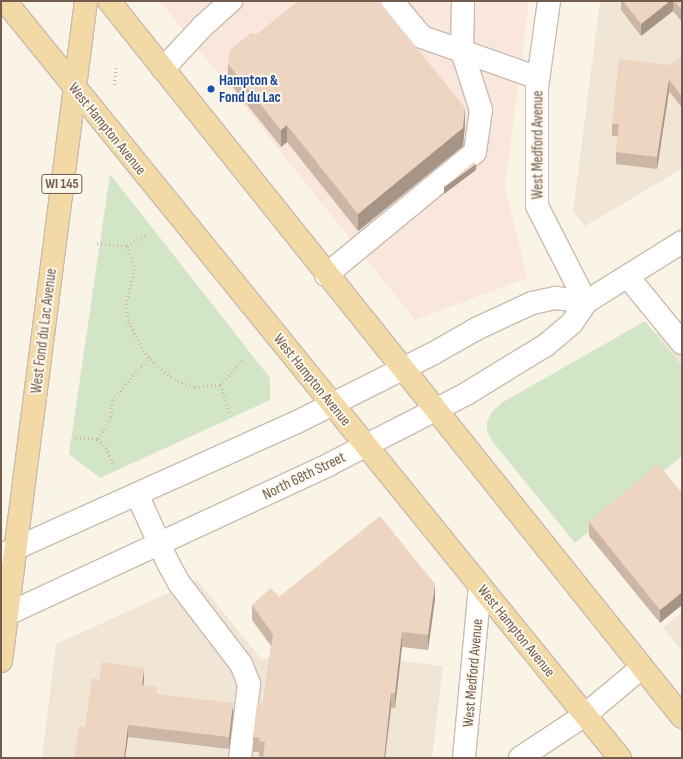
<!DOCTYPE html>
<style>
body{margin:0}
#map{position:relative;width:683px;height:759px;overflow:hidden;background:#faf4e7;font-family:"Sofia Sans Condensed",sans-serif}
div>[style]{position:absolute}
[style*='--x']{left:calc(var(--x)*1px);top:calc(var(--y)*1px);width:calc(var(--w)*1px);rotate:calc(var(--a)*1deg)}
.residential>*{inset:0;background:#f1e6d6}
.commercial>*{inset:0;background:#f9e6dc}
.green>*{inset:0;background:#d2e6c7}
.path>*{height:2.5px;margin-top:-1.25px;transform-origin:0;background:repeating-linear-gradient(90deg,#d1b8a5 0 1px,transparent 0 4px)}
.roads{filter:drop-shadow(1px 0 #cbbcae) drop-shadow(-1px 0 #cbbcae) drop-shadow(0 1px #cbbcae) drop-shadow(0 -1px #cbbcae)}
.minor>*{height:22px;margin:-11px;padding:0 11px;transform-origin:11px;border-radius:11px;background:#fff}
.major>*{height:22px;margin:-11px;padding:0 11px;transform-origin:11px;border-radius:11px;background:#f2d9a6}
.wall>*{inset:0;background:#ccb7a6}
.shaded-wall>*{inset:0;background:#a69587}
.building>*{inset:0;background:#edd5c1}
.dots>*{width:11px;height:11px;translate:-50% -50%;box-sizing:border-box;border:2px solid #fdf8ed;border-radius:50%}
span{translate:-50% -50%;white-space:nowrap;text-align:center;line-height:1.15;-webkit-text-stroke:4px #fdf8ed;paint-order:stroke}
.shield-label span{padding:1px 3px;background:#fdf8ed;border:1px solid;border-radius:3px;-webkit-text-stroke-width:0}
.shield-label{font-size:14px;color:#715c4e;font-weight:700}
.transit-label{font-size:15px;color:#164399;font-weight:700}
.left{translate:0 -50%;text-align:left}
.street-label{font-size:15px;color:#715c4e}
.frame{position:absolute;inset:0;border:2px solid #715c4e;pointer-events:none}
</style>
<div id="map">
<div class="residential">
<div style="clip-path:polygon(600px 1px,682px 1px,682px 169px,585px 226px,573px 212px)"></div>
<div style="clip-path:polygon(682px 318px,682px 366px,655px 334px)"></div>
<div style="clip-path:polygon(197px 580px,262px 660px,289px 648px,443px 666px,432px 758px,42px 758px,56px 644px)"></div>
<div style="clip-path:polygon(682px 612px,682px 651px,663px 628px)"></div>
</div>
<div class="commercial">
<div style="clip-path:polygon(160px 1px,529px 1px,505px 187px,527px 278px,415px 320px)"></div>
</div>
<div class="green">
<div style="clip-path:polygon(110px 174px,270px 378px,270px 400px,100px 478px,69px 454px)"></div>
<div style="clip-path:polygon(645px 321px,682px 366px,682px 456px,575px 543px,492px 441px,487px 431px,487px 422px,492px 412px,503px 402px)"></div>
</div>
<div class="path">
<div style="--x:114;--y:85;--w:18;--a:-84"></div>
<div style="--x:97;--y:243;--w:30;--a:6"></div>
<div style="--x:127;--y:246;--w:21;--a:-31"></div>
<div style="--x:127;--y:246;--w:24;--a:71"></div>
<div style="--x:135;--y:269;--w:36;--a:104"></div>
<div style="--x:126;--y:304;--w:18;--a:81"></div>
<div style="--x:129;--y:322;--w:31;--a:63"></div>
<div style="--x:143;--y:350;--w:23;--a:49"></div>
<div style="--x:158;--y:367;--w:24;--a:35"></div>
<div style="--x:178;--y:381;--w:18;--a:19"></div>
<div style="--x:195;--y:387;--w:25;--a:-5"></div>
<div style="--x:220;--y:385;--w:29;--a:70"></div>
<div style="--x:220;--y:385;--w:36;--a:-48"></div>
<div style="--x:76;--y:437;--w:22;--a:5"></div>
<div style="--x:98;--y:439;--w:12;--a:48"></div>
<div style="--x:106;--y:448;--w:17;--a:65"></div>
<div style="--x:98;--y:439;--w:26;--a:-59"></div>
<div style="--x:111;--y:417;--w:17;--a:-87"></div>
<div style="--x:112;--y:400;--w:57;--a:-49.3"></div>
</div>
<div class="roads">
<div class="minor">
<div style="--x:463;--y:1;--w:50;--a:91.1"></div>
<div style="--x:462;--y:51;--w:81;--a:19.6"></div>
<div style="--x:549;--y:1;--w:88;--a:97.9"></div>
<div style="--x:537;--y:88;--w:118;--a:90"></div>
<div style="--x:537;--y:206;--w:108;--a:63"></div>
<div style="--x:163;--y:69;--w:59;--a:-47.1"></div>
<div style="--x:203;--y:26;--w:38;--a:-42"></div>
<div style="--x:326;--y:275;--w:193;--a:-39.5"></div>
<div style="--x:475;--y:152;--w:42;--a:-81.9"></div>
<div style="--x:481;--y:110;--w:62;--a:-107.9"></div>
<div style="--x:462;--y:51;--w:42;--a:-160.7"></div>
<div style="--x:422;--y:37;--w:47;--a:-129.8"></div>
<div style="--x:628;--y:277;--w:85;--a:50.7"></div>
<div style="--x:137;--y:494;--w:76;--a:65.8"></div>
<div style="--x:168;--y:563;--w:23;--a:61"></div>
<div style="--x:179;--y:583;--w:102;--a:52.6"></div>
<div style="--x:241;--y:664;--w:22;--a:68"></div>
<div style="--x:249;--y:684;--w:75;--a:96.9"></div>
<div style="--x:1;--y:555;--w:322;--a:-24.2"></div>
<div style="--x:295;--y:423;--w:156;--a:-26.7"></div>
<div style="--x:434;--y:353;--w:48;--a:-29.7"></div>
<div style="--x:476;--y:329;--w:62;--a:-24.9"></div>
<div style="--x:532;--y:303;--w:25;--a:-12"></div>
<div style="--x:556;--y:298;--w:30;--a:8"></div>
<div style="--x:1;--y:617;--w:363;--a:-24.9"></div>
<div style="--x:330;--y:464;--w:153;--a:-27.2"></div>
<div style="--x:466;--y:394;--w:94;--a:-31.5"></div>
<div style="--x:546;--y:345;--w:34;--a:-40"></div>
<div style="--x:572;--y:323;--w:25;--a:-56"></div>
<div style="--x:586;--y:302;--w:113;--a:-32"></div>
<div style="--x:464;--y:758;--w:172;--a:-84.7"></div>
<div style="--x:520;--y:758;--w:78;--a:-33.5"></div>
<div style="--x:585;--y:715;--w:73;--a:-40"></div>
</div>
<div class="major">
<div style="--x:5;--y:1;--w:975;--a:50.91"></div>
<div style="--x:109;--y:1;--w:917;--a:51.33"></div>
<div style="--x:1;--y:661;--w:665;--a:-82.66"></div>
</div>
</div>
<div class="wall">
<div style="clip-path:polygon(621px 1px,682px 1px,682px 22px,673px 11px,641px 36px,621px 10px)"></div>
<div style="clip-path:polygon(682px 57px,682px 108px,669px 91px,657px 169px,616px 164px,616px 152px,618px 136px,612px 136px,612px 124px,671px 65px)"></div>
<div style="clip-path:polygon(228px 64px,465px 125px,463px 146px,358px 231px,287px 142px,281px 147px,228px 81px)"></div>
<div style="clip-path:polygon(682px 493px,660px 623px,589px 536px,589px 522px)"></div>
<div style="clip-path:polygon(279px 597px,435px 599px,428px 650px,402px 647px,395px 708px,391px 708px,385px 758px,263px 758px,263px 757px,259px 756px,259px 752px,253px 752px,253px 737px,263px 704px,271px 646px,252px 620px,252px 605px)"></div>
<div style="clip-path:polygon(99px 680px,144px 680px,143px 685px,157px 694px,233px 715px,229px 749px,128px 737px,125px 758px,74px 758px,85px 727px)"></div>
</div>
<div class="shaded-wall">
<div style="clip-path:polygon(670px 1px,673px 1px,673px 11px,641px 36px,641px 24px)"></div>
<div style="clip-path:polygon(669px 79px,669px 91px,657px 169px,657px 157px)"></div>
<div style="clip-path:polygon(465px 108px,465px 125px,463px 146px,358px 231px,358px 214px)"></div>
<div style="clip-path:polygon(287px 125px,287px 142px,281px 147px,281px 130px)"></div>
<div style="clip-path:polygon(476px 164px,476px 170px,444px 194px,444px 187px)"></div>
<div style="clip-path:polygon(435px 584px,435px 599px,428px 650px,428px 635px)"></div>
<div style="clip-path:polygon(682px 592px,682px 605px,660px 623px,660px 610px)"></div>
<div style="clip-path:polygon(402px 632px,402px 647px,395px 708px,395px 693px)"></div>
<div style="clip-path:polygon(144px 668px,144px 680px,142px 697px,142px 685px)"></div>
<div style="clip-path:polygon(391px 693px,391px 708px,385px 758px,384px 758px)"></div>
<div style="clip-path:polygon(233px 703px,233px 715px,229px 749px,229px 737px)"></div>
<div style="clip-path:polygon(128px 725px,128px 737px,125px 758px,124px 758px)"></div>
</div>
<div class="building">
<div style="clip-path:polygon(298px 1px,379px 1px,465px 108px,463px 128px,358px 214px,287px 125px,281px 130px,228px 64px,230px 50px,251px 33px,257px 34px)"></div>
<div style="clip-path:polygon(623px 1px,670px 1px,641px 24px)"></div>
<div style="clip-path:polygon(674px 1px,682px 1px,682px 10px)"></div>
<div style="clip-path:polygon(682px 57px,682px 97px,669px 79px,657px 157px,616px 152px,619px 124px,612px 124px,619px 59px,671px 65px)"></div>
<div style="clip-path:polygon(474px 162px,476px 164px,444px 187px)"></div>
<div style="clip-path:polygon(658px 464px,682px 493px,682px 592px,660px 610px,589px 522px)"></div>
<div style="clip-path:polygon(380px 516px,435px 584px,428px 635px,402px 632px,395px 693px,391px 693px,384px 758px,263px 758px,265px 742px,259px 741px,260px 738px,253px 737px,257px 703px,263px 704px,273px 634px,252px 605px,271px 588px,279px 597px)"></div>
<div style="clip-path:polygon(102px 662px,144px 668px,142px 685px,157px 687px,156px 694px,233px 703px,229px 737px,128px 725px,124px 758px,74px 758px,79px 726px,85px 727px,92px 678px,99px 680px)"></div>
</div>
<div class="dots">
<div style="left:211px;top:89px;background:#1a4fb4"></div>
</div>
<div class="shield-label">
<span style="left:62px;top:184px">WI 145</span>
</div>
<div class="transit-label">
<span class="left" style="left:219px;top:89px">Hampton &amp;<br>Fond du Lac</span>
</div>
<div class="street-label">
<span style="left:107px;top:129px;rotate:51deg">West Hampton Avenue</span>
<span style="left:538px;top:145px;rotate:-90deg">West Medford Avenue</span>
<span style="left:44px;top:331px;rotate:-83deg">West Fond du Lac Avenue</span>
<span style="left:312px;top:380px;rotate:51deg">West Hampton Avenue</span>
<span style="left:304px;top:476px;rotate:-26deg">North 68th Street</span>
<span style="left:516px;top:631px;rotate:51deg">West Hampton Avenue</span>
<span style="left:473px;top:673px;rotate:-85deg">West Medford Avenue</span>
</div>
<div class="frame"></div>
</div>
